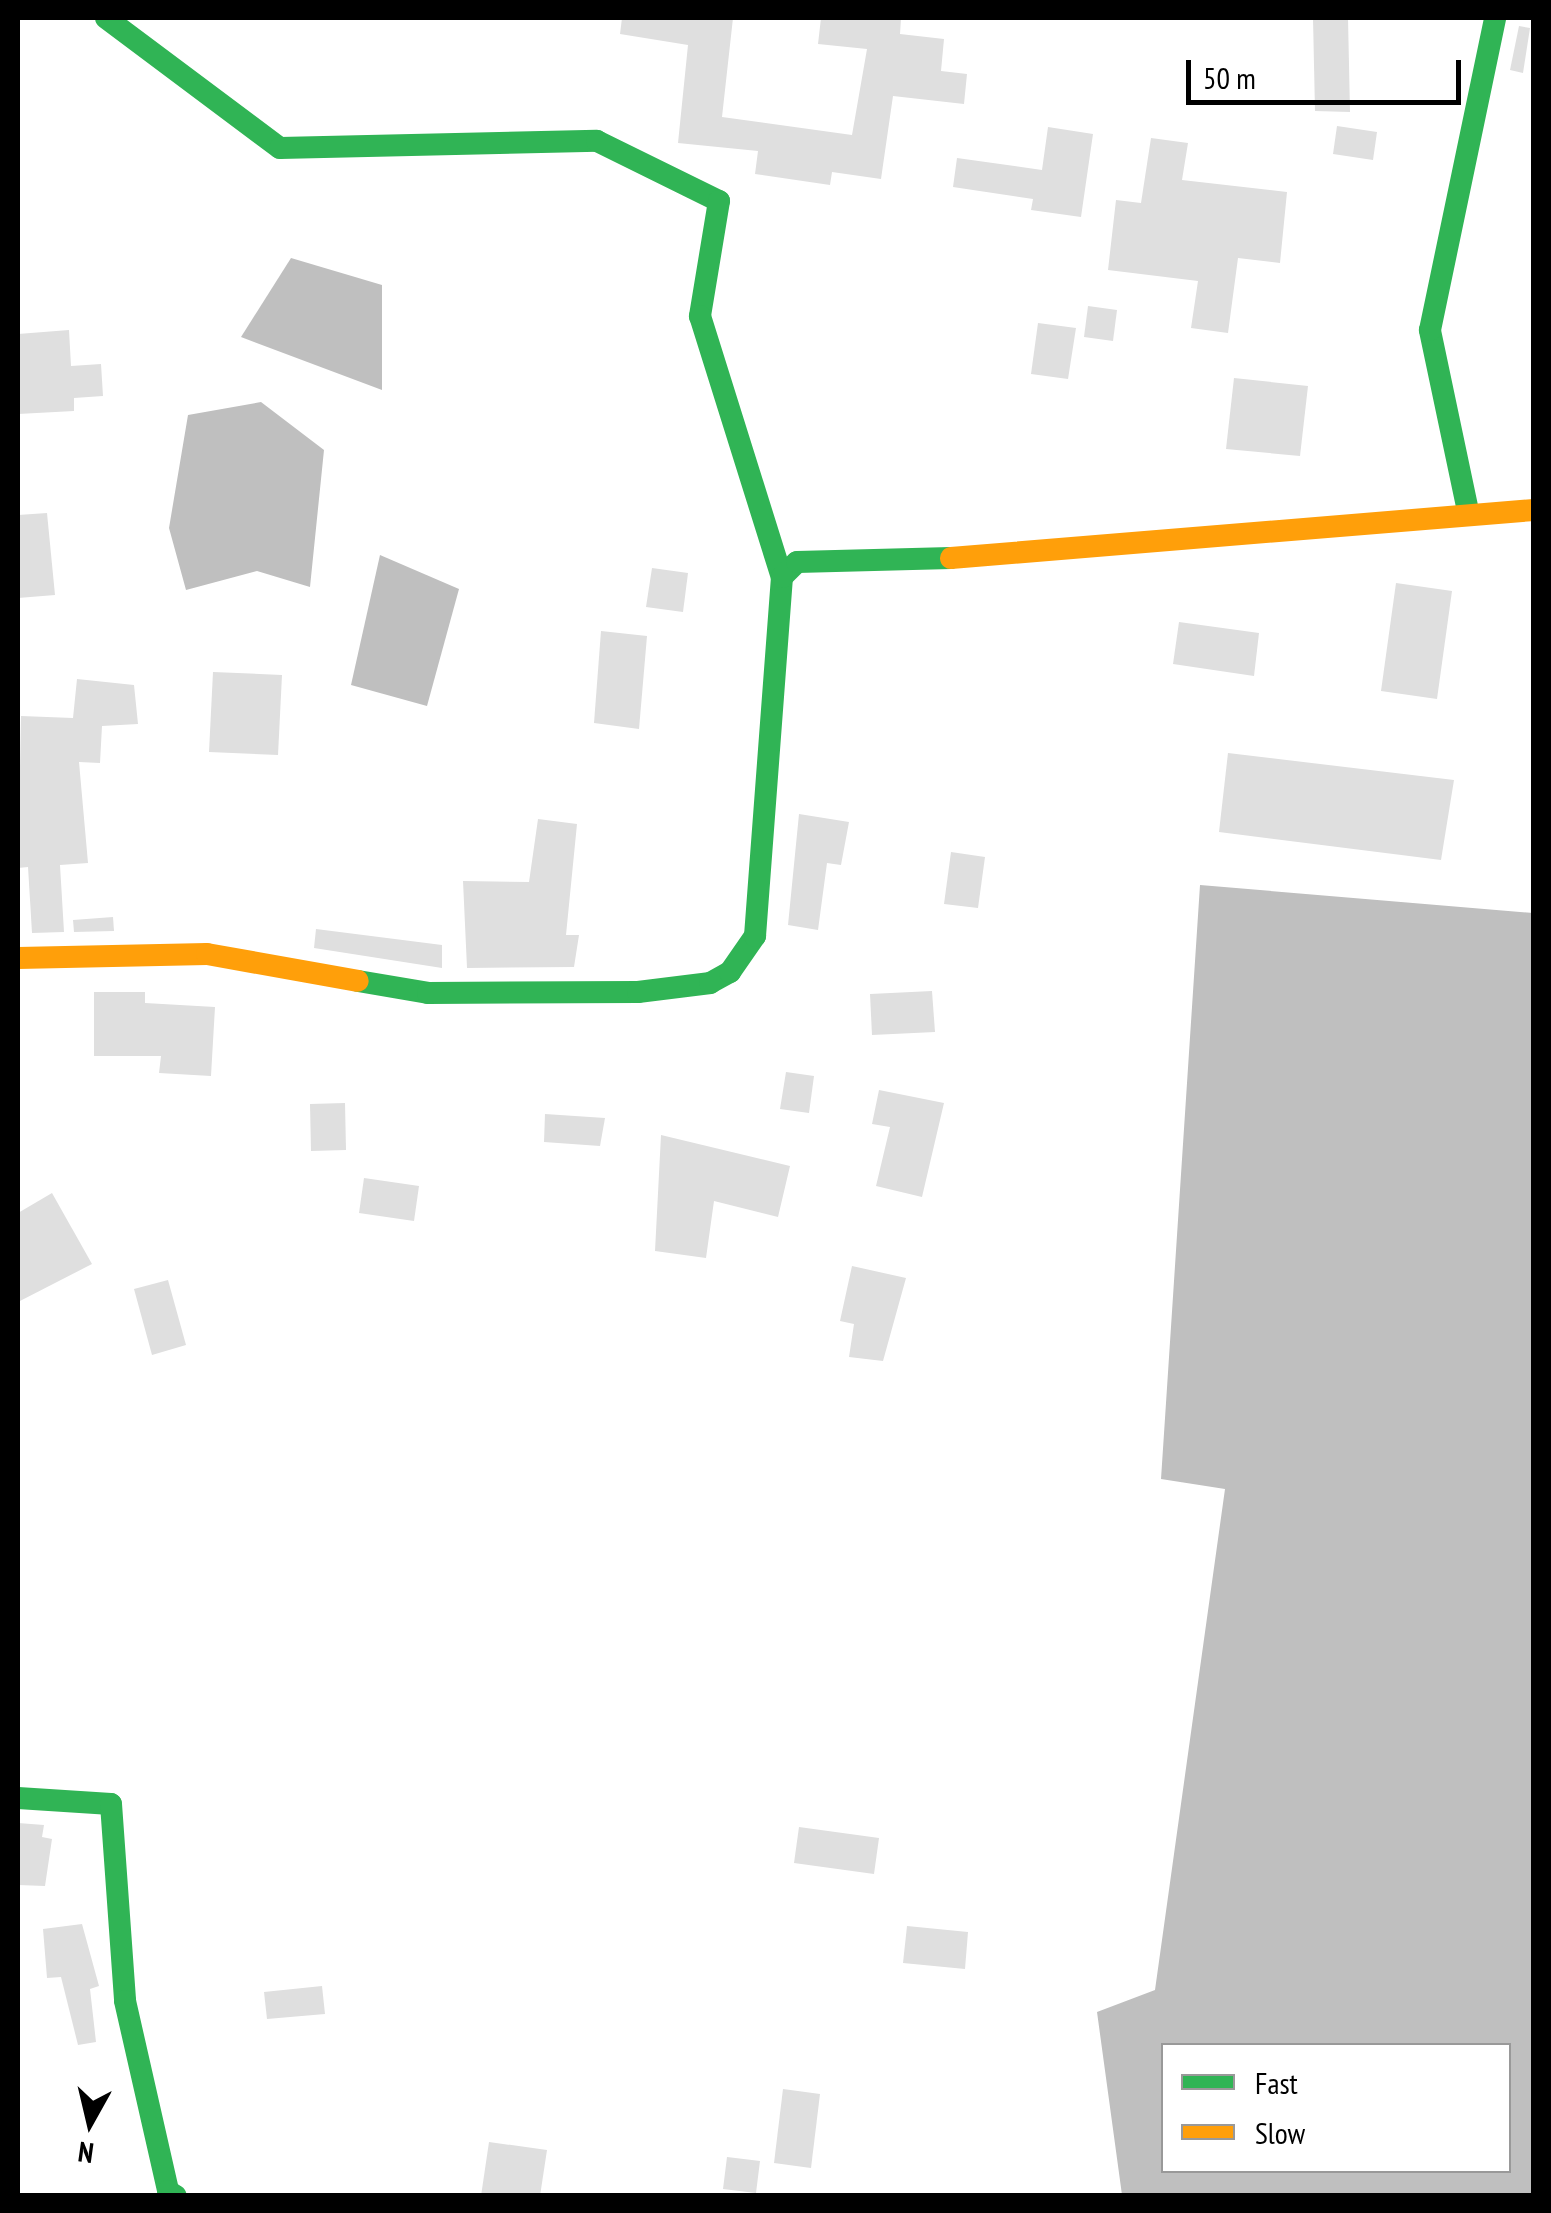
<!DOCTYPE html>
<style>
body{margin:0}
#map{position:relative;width:1551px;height:2213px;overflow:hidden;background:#fff;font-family:"PT Sans Narrow",sans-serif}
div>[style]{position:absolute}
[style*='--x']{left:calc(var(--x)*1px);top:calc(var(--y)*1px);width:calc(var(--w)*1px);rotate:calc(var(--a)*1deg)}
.water>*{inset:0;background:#bfbfbf}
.building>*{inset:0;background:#dfdfdf}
.fast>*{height:22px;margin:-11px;padding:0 11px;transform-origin:11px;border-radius:11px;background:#30b455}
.slow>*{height:22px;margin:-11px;padding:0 11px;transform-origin:11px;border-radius:11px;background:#ff9f0a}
span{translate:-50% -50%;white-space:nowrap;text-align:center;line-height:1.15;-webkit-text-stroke:8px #fff;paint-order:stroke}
.frame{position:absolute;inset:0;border:20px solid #000;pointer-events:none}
.legend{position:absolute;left:1161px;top:2043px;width:350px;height:130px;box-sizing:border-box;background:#fff;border:2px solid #999;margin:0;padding:12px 18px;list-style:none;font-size:30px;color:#000}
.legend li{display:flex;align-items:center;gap:20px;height:50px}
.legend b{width:50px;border:2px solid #999}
.north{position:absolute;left:40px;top:2073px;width:100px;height:100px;-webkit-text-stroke:8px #fff;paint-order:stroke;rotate:188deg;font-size:28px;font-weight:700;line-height:40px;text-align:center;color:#000}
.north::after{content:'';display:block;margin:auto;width:35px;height:45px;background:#000;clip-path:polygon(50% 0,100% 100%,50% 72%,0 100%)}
.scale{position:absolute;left:1186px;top:60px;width:275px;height:45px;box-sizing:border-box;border:5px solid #000;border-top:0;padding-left:12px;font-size:30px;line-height:35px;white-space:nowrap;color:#000;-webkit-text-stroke:8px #fff;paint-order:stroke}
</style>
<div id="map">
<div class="water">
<div style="clip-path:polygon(291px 258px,382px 285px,382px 390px,241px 337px)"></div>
<div style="clip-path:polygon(261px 402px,324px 450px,310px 587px,257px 571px,186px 590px,169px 528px,188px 415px)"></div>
<div style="clip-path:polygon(380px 555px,459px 589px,427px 706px,351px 685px)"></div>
<div style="clip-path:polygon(evenodd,1200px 885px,1533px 913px,1533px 2195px,1122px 2195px,1097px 2012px,1155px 1990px,1225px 1489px,1161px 1479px,1200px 885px,1164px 2046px,1508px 2046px,1508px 2170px,1164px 2170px,1164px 2046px)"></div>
</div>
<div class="building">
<div style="clip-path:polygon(622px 18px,733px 18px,722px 117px,852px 135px,867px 49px,818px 44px,821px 18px,901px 18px,900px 34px,944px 39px,941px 71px,967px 74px,964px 104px,893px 96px,881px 179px,832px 172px,830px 185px,755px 174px,758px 151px,678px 143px,688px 45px,620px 34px)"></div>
<div style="clip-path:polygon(1313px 18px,1348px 18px,1350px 112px,1315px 111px)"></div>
<div style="clip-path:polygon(1519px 26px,1530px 28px,1523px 73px,1510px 70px)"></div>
<div style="clip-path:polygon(1337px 126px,1377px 132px,1373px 160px,1333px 154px)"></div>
<div style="clip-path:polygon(1048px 127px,1093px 134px,1081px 217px,1031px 210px,1033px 199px,953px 187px,957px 158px,1042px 170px)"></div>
<div style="clip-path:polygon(1151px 138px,1188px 143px,1182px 180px,1287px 192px,1280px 263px,1238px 258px,1228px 333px,1191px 328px,1198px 281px,1108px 270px,1116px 200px,1141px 203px)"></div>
<div style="clip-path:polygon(1088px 306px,1117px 310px,1113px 341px,1084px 337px)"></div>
<div style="clip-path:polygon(1038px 323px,1076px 328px,1068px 379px,1031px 374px)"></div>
<div style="clip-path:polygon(69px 330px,71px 366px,101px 364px,103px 396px,74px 398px,74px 411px,18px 414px,18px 334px)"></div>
<div style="clip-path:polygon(1234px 378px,1308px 386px,1300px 456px,1226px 449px)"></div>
<div style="clip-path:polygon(47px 513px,55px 595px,18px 598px,18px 515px)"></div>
<div style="clip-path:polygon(652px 568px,688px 573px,683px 612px,646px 607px)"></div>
<div style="clip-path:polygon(1396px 583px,1452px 591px,1437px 699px,1381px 691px)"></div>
<div style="clip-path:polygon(1179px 622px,1259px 633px,1254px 676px,1173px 664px)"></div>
<div style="clip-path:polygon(601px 631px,647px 636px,639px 729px,594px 723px)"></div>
<div style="clip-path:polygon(213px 672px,282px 675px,278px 755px,209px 752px)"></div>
<div style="clip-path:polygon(77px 679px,134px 685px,138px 724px,102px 726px,100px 763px,79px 762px,88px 863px,60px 865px,64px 932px,32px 933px,28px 867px,18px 868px,21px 716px,73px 718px)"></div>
<div style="clip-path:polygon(1228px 753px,1454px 780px,1441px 860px,1219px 832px)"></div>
<div style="clip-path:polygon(799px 814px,849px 822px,841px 865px,827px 863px,818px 930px,788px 925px)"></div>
<div style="clip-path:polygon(538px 819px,577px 824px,566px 935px,579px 935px,574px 967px,467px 968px,463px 881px,529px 882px)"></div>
<div style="clip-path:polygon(951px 852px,985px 857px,978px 908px,944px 904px)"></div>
<div style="clip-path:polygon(113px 917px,114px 931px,74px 932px,73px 920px)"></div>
<div style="clip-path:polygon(316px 929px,442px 945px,442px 968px,314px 948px)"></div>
<div style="clip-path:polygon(932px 991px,935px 1032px,872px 1035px,870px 994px)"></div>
<div style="clip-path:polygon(94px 992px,145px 992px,145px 1003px,215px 1007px,211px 1076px,159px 1073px,161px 1056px,94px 1056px)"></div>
<div style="clip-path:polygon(786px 1072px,814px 1076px,809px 1113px,780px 1109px)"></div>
<div style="clip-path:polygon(879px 1090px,944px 1103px,922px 1197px,876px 1186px,890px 1127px,872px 1124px)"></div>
<div style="clip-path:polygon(345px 1103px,346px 1150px,311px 1151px,310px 1104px)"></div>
<div style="clip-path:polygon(545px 1114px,605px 1118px,600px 1146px,544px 1142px)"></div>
<div style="clip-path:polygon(661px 1135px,790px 1166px,778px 1217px,714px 1201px,706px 1258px,655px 1251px)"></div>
<div style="clip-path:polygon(364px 1178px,419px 1186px,414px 1221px,359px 1213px)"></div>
<div style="clip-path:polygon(52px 1193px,92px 1264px,18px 1302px,18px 1213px)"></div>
<div style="clip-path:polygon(852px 1266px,906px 1278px,883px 1361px,849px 1357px,854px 1324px,840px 1321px)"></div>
<div style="clip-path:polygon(168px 1280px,186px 1345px,152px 1355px,134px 1289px)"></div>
<div style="clip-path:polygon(18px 1823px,44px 1825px,42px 1837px,52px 1839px,45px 1886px,18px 1885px)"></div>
<div style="clip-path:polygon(799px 1827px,879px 1838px,874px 1874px,794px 1863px)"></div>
<div style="clip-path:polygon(82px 1924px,99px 1986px,90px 1989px,96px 2042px,78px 2045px,61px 1977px,47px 1978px,43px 1929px)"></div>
<div style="clip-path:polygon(907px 1926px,968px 1932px,965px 1969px,903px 1963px)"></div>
<div style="clip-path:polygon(322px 1986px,325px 2014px,267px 2019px,264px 1992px)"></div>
<div style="clip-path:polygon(783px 2089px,820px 2094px,811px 2168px,774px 2163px)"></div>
<div style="clip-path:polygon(489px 2142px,547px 2150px,540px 2196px,481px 2196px)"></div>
<div style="clip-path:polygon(727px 2157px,760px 2161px,756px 2193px,723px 2189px)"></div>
</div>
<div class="fast">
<div style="--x:106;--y:18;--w:217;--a:36.8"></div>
<div style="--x:280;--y:148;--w:317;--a:-1.3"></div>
<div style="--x:597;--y:141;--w:136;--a:26.2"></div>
<div style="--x:719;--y:201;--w:117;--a:99.4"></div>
<div style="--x:700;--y:316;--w:274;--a:72.6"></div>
<div style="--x:1468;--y:511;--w:185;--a:-101.9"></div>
<div style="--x:1430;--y:330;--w:319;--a:-78.2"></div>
<div style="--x:358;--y:981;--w:71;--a:9.7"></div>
<div style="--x:428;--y:993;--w:210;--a:-0.3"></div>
<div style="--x:638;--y:992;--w:73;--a:-7.1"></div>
<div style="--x:710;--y:983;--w:23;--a:-29"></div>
<div style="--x:730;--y:972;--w:44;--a:-55.2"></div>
<div style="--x:755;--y:936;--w:360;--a:-85.7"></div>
<div style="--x:782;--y:577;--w:21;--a:-45"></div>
<div style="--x:797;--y:562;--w:154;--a:-1.5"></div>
<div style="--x:18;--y:1798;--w:93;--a:3.7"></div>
<div style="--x:111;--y:1804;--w:197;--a:85.9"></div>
<div style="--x:125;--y:2001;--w:195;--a:77.2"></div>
<div style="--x:168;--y:2191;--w:9;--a:32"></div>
</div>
<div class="slow">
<div style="--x:951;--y:558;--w:585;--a:-4.71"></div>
<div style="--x:18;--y:958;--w:189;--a:-1.2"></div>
<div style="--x:207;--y:954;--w:153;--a:10.1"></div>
</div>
<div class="frame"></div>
<ul class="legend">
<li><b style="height:12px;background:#30b455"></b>Fast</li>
<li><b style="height:12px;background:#ff9f0a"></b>Slow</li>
</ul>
<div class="north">N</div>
<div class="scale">50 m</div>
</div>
